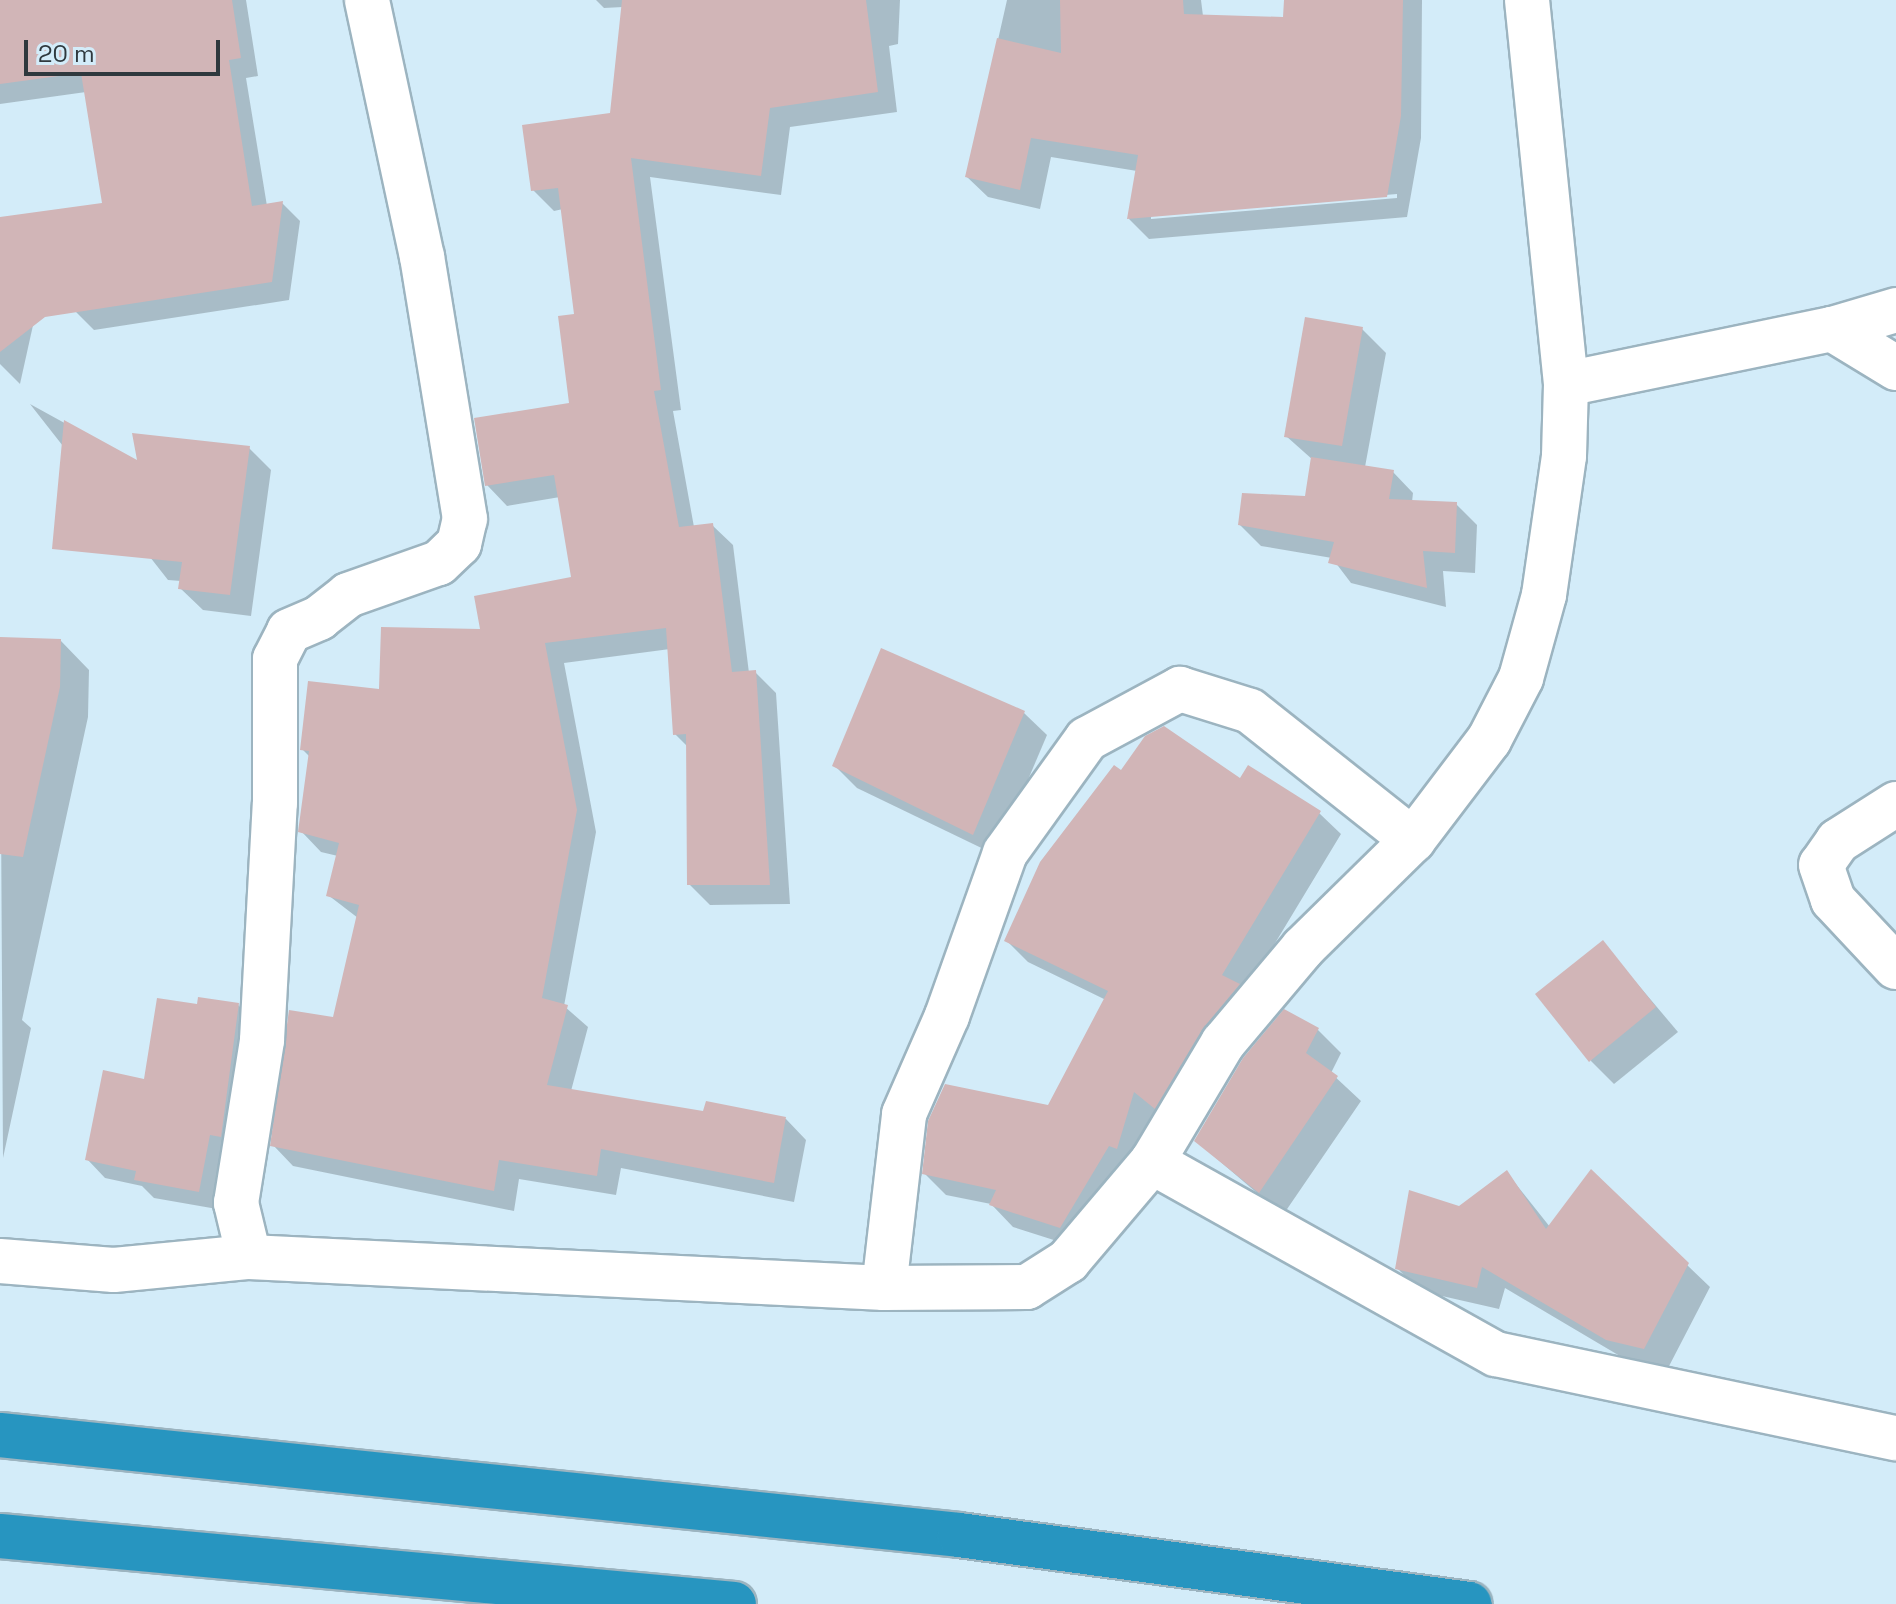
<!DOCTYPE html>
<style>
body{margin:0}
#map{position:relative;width:1896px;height:1604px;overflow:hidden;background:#d3ecf9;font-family:"Space Grotesk",sans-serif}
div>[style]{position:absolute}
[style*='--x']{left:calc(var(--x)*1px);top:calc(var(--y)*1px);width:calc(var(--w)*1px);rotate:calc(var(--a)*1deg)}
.shadow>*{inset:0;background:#0003}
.building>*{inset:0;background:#d1b5b7}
.roads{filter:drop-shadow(2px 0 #9cb4c0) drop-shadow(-2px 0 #9cb4c0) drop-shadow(0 2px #9cb4c0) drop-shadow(0 -2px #9cb4c0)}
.minor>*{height:44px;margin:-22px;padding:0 22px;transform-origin:22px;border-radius:22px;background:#fff}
.highway>*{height:44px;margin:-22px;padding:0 22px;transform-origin:22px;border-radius:22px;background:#2795c0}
span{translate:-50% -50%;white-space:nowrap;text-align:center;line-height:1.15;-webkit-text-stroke:6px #d3ecf9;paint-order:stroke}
.scale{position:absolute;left:24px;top:40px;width:196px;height:36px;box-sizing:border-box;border:4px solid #2f393e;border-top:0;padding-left:10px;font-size:24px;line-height:28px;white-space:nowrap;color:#2f393e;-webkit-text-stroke:6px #d3ecf9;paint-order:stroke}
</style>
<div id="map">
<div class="shadow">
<div style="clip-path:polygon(0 0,246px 0,258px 76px,246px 78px,267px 206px,282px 203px,300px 221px,289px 300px,94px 330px,76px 312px,86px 207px,104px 205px,86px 92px,0 104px)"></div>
<div style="clip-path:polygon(596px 0,900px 0,898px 44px,889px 46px,897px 112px,790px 127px,781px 195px,650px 177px,681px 410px,673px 411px,694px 527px,712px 525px,733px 545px,749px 673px,755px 672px,776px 693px,790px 904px,710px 905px,689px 884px,688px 747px,675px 734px,670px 649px,564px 663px,596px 832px,564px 1006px,588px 1027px,571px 1091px,705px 1114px,786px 1119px,806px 1140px,794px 1202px,621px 1168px,616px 1195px,519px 1179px,514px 1211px,293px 1166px,273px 1145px,334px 1019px,358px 918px,328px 895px,338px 856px,321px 852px,301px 831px,310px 757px,302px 749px,381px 691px,573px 578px,560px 497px,507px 506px,487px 485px,572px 405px,576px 316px,563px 209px,554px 211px,533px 190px,611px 115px,623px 7px,604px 8px)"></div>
<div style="clip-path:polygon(evenodd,1007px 0,1201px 0,1203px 16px,1285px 19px,1286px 0,1422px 0,1421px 138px,1407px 217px,1149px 239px,1129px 219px,1137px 171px,1051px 157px,1040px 209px,988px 197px,967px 177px,1007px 0,1397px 194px,1397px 198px,1151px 219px,1151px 215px,1397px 194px)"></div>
<div style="clip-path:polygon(0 242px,51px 244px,20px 384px,0 364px)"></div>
<div style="clip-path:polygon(1362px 329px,1386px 353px,1365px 467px,1393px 472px,1413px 493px,1412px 502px,1456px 504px,1477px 525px,1475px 573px,1443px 571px,1446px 607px,1351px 583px,1332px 558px,1261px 546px,1240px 525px,1306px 498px,1313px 460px,1286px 436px)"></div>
<div style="clip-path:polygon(30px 404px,139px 464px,249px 448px,271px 470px,251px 616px,203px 610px,180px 588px,181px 581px,168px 580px)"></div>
<div style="clip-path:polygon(0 639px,61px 641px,89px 670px,88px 717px,22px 1020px,31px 1028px,3px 1158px)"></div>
<div style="clip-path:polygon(882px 651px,1024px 713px,1047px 735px,996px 855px,857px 788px,835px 766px)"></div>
<div style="clip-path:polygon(1122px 773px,1241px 781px,1319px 813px,1341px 834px,1245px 993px,1177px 1129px,1156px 1112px,1138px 1169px,1082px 1249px,1013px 1227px,991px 1204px,946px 1195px,924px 1173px,1050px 1107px,1106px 1000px,1028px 962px,1006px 940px)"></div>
<div style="clip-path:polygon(1602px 942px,1678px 1032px,1614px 1084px,1591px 1061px)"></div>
<div style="clip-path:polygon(238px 1005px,256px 1023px,217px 1209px,154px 1198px,142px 1186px,105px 1178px,87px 1159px,199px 1006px)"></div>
<div style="clip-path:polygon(1317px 1029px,1341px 1053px,1331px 1073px,1361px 1101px,1283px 1215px,1196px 1141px)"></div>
<div style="clip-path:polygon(1507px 1173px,1550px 1227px,1687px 1265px,1710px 1287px,1667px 1370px,1630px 1362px,1505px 1288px,1499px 1309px,1420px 1291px,1397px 1268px,1460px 1208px)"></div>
</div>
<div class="building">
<div style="clip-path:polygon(0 0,232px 0,241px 58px,229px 60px,252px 206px,283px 201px,272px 282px,45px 317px,0 352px,0 217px,102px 203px,81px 73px,0 84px)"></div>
<div style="clip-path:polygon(622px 0,866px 0,878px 92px,770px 108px,761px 176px,631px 158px,661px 390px,654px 391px,679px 527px,713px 523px,732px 672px,756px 670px,770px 885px,687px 885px,686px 734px,673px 735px,666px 628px,545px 643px,577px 810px,542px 998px,568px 1005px,547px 1085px,703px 1111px,706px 1101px,786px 1117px,774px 1183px,601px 1149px,597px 1176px,499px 1160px,494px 1191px,270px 1146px,289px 1010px,333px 1017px,359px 905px,326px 896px,339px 843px,298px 832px,309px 751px,300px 750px,308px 681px,379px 689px,381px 627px,480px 629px,474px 596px,571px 577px,554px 475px,485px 486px,474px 418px,569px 403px,558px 316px,574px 314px,558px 188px,531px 191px,522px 125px,610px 113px)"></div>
<div style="clip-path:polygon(1060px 0,1183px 0,1184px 14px,1283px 17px,1284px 0,1403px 0,1401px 116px,1387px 197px,1127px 219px,1138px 155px,1031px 138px,1020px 190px,965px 177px,997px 38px,1061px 53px)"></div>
<div style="clip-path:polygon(1305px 317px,1363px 327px,1342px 446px,1284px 437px)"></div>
<div style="clip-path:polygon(64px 420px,137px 460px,132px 433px,250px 446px,230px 595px,178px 589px,182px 562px,52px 549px)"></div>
<div style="clip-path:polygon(1311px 457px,1394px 470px,1389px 499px,1457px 502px,1455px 553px,1423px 551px,1427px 588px,1328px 563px,1334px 542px,1238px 525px,1242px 493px,1305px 496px)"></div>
<div style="clip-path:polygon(0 637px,61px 639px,60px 687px,23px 857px,0 854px)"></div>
<div style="clip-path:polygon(881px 648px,1025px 711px,973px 835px,832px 766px)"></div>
<div style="clip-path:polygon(1164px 726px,1240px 778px,1248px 765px,1321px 811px,1222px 975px,1240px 984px,1202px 1030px,1155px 1109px,1134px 1092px,1117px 1149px,1109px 1146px,1060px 1228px,989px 1205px,996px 1190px,922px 1174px,928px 1121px,945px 1084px,1048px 1105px,1108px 991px,1004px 941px,1040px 862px,1114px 765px,1121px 770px,1145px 736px)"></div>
<div style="clip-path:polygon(1603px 940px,1656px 1007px,1589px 1062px,1535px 994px)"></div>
<div style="clip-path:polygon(198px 997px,239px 1003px,221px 1137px,210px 1135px,199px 1192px,134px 1180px,136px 1171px,85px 1160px,103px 1070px,144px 1079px,157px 998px,197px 1004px)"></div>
<div style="clip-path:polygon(1284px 1009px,1319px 1028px,1306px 1053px,1338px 1076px,1259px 1193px,1194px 1141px,1243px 1058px)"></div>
<div style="clip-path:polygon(1591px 1169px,1689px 1263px,1644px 1349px,1606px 1340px,1482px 1267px,1477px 1288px,1395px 1269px,1409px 1190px,1459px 1206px,1507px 1170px,1546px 1229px)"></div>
</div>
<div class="roads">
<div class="minor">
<div style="--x:1832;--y:329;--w:75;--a:31.4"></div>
<div style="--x:1566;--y:384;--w:272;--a:-11.7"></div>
<div style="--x:1832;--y:329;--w:67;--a:-16.5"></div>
<div style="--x:1896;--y:804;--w:69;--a:147.5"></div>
<div style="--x:1838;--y:841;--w:29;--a:125"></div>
<div style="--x:1821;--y:865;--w:37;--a:71"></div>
<div style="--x:1833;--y:900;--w:92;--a:46.8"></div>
<div style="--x:1152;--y:1162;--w:394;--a:29.2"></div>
<div style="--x:1496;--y:1354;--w:409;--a:11.9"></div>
<div style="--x:249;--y:1257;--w:56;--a:-103.5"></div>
<div style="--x:236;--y:1203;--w:165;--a:-80.9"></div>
<div style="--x:262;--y:1040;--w:237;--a:-86.9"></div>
<div style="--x:275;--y:803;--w:144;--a:-90"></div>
<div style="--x:275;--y:659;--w:31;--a:-63"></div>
<div style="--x:289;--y:631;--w:33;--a:-23"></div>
<div style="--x:319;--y:618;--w:37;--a:-38"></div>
<div style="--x:348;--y:595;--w:96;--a:-19.4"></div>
<div style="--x:439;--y:563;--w:28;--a:-44"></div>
<div style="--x:459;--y:544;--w:26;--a:-77"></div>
<div style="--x:465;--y:519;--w:266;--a:-99.3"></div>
<div style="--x:422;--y:257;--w:263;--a:-102.1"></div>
<div style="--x:0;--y:1261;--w:114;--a:4.5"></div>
<div style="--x:114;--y:1270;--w:136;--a:-5.5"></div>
<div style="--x:249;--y:1257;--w:636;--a:2.79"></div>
<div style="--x:884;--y:1288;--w:143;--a:-0.4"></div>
<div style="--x:1027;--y:1287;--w:49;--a:-32.4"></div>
<div style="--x:1068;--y:1261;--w:130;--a:-49.7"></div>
<div style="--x:1152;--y:1162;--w:139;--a:-59.2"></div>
<div style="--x:1223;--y:1043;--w:124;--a:-49.9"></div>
<div style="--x:1303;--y:948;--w:154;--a:-44.5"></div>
<div style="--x:1413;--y:840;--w:126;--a:-52.8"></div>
<div style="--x:1489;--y:740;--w:70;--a:-62.7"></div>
<div style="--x:1521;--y:678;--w:86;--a:-74.5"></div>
<div style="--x:1544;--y:595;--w:140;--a:-81.8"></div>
<div style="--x:1564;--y:456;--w:72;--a:-88.4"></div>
<div style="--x:1566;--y:384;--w:386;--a:-95.8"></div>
<div style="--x:884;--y:1288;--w:175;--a:-83.4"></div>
<div style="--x:904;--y:1114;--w:107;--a:-66.3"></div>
<div style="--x:947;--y:1016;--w:173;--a:-70.4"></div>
<div style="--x:1005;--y:853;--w:140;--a:-54.3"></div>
<div style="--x:1087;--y:739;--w:106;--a:-28.3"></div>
<div style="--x:1180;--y:689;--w:73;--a:17.4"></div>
<div style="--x:1250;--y:711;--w:208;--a:38.4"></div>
</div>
<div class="highway">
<div style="--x:0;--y:1435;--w:964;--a:5.95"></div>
<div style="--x:959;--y:1535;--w:515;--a:7.7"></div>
<div style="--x:0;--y:1536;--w:737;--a:5.29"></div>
</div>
</div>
<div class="scale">20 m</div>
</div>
